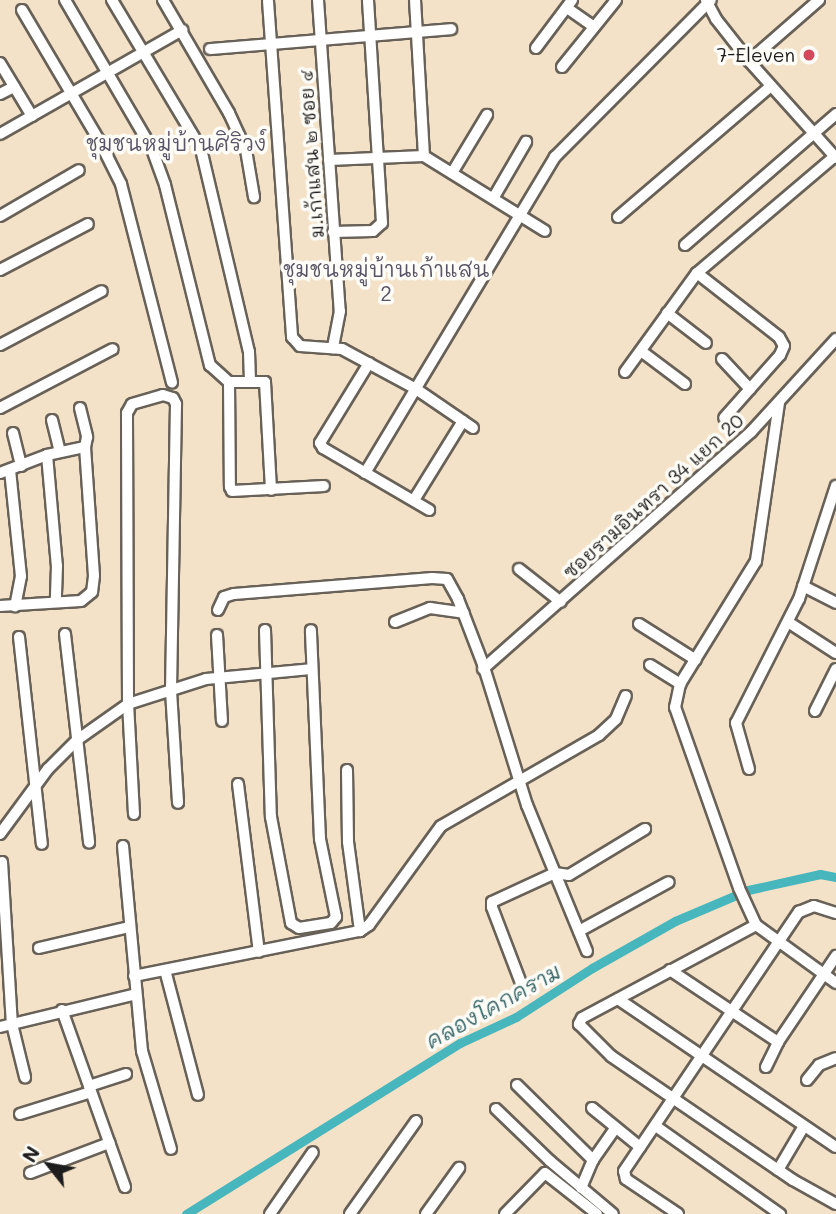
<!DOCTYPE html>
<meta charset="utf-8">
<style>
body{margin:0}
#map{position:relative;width:836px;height:1214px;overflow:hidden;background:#f4e2c8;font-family:Mali,"Playpen Sans Thai",sans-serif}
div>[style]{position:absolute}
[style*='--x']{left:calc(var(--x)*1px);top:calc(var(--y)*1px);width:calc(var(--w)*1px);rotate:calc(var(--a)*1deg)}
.canal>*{height:9px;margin:-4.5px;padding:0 4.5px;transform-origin:4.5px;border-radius:4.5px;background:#47b6bd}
.roads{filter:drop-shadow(2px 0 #686158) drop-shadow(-2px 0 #686158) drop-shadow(0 2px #686158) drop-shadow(0 -2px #686158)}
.minor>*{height:10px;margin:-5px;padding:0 5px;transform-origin:5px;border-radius:5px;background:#fff}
.dots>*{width:19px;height:19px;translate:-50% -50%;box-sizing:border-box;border:4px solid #fdfcf7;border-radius:50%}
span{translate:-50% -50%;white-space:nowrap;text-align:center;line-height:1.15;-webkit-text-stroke:7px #fdfcf7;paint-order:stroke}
.poi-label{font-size:19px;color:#1c1c1c}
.right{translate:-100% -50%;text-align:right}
.street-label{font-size:19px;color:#1c1c1c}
.neighbourhood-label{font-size:21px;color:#585366}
.water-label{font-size:21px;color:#2f6164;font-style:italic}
.north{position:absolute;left:14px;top:1130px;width:70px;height:70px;-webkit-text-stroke:5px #fdfcf7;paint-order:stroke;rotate:301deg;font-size:19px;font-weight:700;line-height:28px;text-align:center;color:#1c1c1c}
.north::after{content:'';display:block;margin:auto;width:24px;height:32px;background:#1c1c1c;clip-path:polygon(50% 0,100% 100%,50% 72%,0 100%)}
</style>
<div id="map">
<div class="canal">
<div style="--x:186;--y:1214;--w:323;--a:-32"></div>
<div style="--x:460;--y:1043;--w:62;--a:-24.9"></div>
<div style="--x:516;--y:1017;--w:90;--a:-32.8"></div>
<div style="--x:592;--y:968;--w:95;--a:-29.5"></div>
<div style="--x:675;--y:921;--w:79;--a:-23"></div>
<div style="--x:748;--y:890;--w:74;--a:-12.5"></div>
<div style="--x:820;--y:874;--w:16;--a:11"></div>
</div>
<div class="roads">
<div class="minor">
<div style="--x:65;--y:0;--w:173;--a:59.7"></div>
<div style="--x:152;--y:149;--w:38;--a:70"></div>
<div style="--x:165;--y:185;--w:186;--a:76"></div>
<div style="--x:210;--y:365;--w:25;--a:42"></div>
<div style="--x:229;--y:382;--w:36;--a:0"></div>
<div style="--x:265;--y:382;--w:108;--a:86.8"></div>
<div style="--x:112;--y:0;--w:174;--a:59.1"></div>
<div style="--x:201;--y:149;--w:209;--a:76.7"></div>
<div style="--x:249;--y:352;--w:28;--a:88"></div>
<div style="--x:163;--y:0;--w:131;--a:59.7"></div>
<div style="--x:229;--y:113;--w:41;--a:65.3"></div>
<div style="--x:246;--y:150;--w:48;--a:80.3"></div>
<div style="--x:318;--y:0;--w:312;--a:86"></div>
<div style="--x:340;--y:311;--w:38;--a:101"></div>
<div style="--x:415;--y:0;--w:156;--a:86.7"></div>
<div style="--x:706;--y:0;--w:21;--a:62"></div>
<div style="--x:716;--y:19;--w:53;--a:51.8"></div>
<div style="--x:749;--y:61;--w:130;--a:48.1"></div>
<div style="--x:268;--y:1;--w:337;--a:85.9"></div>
<div style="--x:292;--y:337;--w:12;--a:48"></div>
<div style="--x:300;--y:346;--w:42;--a:4.1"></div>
<div style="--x:342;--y:349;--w:84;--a:28.4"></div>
<div style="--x:416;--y:389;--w:69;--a:34.4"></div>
<div style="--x:567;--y:8;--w:33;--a:35"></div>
<div style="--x:22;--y:10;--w:151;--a:59.4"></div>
<div style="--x:99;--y:140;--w:49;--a:63.4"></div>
<div style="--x:121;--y:184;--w:205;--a:75.6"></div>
<div style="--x:536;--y:48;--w:60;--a:-53.1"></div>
<div style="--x:210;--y:49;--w:242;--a:-4.7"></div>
<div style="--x:749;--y:61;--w:93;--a:-41.1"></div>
<div style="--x:0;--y:63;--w:62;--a:58.9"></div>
<div style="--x:562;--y:67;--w:86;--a:-51.1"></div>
<div style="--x:0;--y:94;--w:16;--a:-27"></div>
<div style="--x:0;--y:134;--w:210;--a:-29.7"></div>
<div style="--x:329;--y:160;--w:95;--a:-2.4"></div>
<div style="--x:424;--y:156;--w:142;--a:31.8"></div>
<div style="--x:452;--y:173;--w:68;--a:-58.9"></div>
<div style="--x:494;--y:197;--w:64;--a:-59.8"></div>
<div style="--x:0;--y:216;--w:91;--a:-30.2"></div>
<div style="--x:618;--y:217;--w:201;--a:-40.6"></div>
<div style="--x:333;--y:232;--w:40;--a:-1.4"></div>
<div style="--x:373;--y:231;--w:12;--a:-42"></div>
<div style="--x:382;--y:223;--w:223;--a:-93.6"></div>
<div style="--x:685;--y:245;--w:200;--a:-40.9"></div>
<div style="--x:0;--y:270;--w:99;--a:-27.6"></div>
<div style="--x:697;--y:273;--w:104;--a:38"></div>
<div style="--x:779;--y:337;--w:10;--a:61"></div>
<div style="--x:784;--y:346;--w:10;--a:114"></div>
<div style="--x:780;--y:355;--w:84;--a:131.6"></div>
<div style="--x:667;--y:313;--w:49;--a:37.6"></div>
<div style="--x:0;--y:345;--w:115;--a:-27.9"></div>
<div style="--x:641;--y:351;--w:55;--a:36.9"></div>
<div style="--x:722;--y:359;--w:41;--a:47"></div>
<div style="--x:369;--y:363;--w:94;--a:121.5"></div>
<div style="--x:320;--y:443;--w:6;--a:59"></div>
<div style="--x:323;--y:448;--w:123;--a:30.3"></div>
<div style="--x:625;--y:372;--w:122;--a:-54"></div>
<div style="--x:697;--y:273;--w:181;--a:-40.3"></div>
<div style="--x:229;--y:382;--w:105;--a:89.5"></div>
<div style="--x:230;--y:487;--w:4;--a:63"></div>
<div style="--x:232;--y:491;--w:92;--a:-3.1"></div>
<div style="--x:779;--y:403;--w:160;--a:98.3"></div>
<div style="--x:756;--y:561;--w:145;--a:121.7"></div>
<div style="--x:680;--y:684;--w:24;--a:102"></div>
<div style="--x:675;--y:707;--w:192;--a:70.5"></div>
<div style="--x:739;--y:888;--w:41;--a:65.3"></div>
<div style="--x:756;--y:925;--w:99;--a:35.9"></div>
<div style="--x:0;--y:408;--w:127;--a:-27.6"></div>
<div style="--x:80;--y:408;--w:30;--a:76"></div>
<div style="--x:87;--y:437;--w:10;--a:101"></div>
<div style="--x:52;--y:420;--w:33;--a:76"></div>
<div style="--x:13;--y:433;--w:34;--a:76"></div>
<div style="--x:47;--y:455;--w:111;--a:84.9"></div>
<div style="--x:57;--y:566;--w:35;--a:92"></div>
<div style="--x:10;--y:470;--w:107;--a:84.1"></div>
<div style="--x:21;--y:576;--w:31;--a:101"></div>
<div style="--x:0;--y:473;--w:50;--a:-21"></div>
<div style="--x:47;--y:455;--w:39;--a:-12"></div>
<div style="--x:85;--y:447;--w:129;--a:86"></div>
<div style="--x:94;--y:576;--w:16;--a:97"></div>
<div style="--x:92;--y:592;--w:14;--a:141"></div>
<div style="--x:81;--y:601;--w:81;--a:176.5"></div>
<div style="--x:365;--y:473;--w:369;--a:-59"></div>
<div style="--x:555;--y:157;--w:221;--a:-45.2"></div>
<div style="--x:414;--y:500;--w:93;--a:-58.2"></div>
<div style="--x:519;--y:569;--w:53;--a:38.2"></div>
<div style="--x:803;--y:586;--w:37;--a:27"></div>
<div style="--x:218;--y:610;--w:14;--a:-65"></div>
<div style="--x:224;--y:597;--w:10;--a:-17"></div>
<div style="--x:234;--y:594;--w:199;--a:-4.6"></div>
<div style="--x:432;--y:578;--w:15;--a:4"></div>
<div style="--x:447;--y:579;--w:23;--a:61"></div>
<div style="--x:458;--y:599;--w:70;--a:69"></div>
<div style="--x:483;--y:664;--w:148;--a:72.7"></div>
<div style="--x:527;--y:805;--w:158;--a:67.7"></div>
<div style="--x:395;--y:622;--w:38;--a:-22"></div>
<div style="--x:430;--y:608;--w:34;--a:8"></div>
<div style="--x:788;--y:622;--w:57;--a:32.9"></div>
<div style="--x:639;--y:624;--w:67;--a:32.3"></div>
<div style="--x:265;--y:630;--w:187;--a:88.2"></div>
<div style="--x:271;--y:817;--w:108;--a:79.3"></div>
<div style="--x:291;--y:923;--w:9;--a:32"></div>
<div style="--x:299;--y:928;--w:32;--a:-9"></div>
<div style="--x:331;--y:923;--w:8;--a:-50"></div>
<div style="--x:336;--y:917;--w:80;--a:-101.6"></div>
<div style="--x:320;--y:839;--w:209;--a:-92.5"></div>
<div style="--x:65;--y:634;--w:210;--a:83.4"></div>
<div style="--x:217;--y:635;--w:86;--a:86.7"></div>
<div style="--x:19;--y:637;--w:208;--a:83.7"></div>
<div style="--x:650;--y:665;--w:36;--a:32"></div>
<div style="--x:483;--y:669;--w:358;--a:-41.5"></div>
<div style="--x:751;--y:432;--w:126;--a:-47.6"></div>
<div style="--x:815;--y:711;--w:47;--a:-63.4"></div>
<div style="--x:749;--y:769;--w:48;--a:-105.8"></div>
<div style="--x:736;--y:723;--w:139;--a:-63.1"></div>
<div style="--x:799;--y:599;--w:119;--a:-71.9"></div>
<div style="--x:347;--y:770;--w:72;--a:89.2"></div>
<div style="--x:348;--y:842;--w:90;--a:82.3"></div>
<div style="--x:238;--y:784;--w:169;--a:82.9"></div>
<div style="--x:134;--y:814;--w:110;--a:-93.1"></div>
<div style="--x:128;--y:704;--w:291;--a:-90.2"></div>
<div style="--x:127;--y:413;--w:10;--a:-61"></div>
<div style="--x:132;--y:404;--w:32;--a:-16"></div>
<div style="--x:163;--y:395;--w:10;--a:17"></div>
<div style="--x:173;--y:398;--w:7;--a:63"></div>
<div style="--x:176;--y:404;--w:287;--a:91"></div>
<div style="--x:171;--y:691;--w:112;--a:86.4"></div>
<div style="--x:0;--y:834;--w:81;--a:-53.6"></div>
<div style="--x:48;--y:769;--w:41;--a:-45"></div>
<div style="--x:77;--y:740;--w:62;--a:-35.2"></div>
<div style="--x:128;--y:704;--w:82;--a:-17.8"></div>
<div style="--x:206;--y:679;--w:105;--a:-5.4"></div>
<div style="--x:123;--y:846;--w:206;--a:84.7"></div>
<div style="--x:142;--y:1051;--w:102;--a:73.5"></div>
<div style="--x:2;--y:862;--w:162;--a:86.5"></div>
<div style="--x:12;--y:1024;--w:55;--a:76.2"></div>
<div style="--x:756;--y:925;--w:197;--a:151.9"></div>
<div style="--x:582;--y:1018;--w:7;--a:117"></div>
<div style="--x:579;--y:1024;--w:45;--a:45"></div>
<div style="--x:611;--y:1056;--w:220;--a:34.3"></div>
<div style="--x:793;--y:1180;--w:49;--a:29.2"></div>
<div style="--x:579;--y:931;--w:102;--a:-28.6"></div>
<div style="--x:39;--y:948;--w:92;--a:-13.1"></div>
<div style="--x:165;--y:970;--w:129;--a:75.2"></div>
<div style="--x:670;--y:970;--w:130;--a:33.7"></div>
<div style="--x:134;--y:976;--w:230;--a:-11.3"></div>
<div style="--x:360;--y:931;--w:11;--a:-34"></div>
<div style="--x:369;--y:925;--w:122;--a:-54"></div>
<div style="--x:441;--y:826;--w:182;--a:-29.9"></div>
<div style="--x:599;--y:735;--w:23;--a:-43"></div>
<div style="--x:616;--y:719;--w:25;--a:-67"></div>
<div style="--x:524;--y:991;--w:90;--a:-110.9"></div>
<div style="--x:492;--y:907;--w:5;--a:-90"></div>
<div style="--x:492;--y:902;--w:69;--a:-24.7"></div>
<div style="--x:555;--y:873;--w:14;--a:8"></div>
<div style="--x:569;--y:875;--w:89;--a:-31.2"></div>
<div style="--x:618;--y:999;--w:263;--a:34.2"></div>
<div style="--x:62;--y:1010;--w:188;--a:70.4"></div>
<div style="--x:0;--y:1027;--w:140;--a:-13.6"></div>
<div style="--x:766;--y:1067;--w:28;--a:-64"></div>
<div style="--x:778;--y:1042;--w:104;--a:-56"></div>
<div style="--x:807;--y:1080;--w:19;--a:-51"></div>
<div style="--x:819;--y:1065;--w:18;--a:-22"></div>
<div style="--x:517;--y:1085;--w:107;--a:44.6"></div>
<div style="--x:89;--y:1086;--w:39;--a:-18"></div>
<div style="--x:592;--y:1108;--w:62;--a:39.1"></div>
<div style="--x:496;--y:1109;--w:75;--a:43.9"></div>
<div style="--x:550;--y:1161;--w:82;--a:40.1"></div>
<div style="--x:20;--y:1114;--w:74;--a:-17.2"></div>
<div style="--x:657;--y:1127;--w:151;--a:35.3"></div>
<div style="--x:778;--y:1170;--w:51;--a:-59.4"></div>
<div style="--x:30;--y:1173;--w:85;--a:-20.8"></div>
<div style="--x:581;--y:1188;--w:30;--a:-67"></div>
<div style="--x:593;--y:1160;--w:38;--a:-55"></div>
<div style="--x:270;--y:1214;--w:75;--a:-55.3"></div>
<div style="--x:350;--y:1214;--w:114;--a:-54.6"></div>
<div style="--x:426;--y:1214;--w:57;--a:-54.3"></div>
<div style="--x:505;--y:1214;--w:57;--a:-45.7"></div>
<div style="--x:545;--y:1173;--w:66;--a:38.3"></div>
<div style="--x:678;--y:1214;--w:63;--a:-146.1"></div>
<div style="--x:626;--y:1179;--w:8;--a:-104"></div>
<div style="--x:624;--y:1171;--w:313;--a:-56"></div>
<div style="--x:799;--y:912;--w:16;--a:-22"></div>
<div style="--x:814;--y:906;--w:23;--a:18"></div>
</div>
</div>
<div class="dots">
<div style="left:809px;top:55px;background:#d1495b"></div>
</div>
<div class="poi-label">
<span class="right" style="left:795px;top:55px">7-Eleven</span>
</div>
<div class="street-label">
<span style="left:311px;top:154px;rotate:-94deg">ม.เก้าแสน ๒ ซอย ๔</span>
<span style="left:653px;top:496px;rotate:-42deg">ซอยรามอินทรา 34 แยก 20</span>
</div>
<div class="neighbourhood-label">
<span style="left:176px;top:143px">ชุมชนหมู่บ้านศิริวง์</span>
<span style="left:386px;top:281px">ชุมชนหมู่บ้านเก้าแสน<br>2</span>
</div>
<div class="water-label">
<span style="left:493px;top:1006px;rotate:-29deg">คลองโคกคราม</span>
</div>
<div class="north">N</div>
</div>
